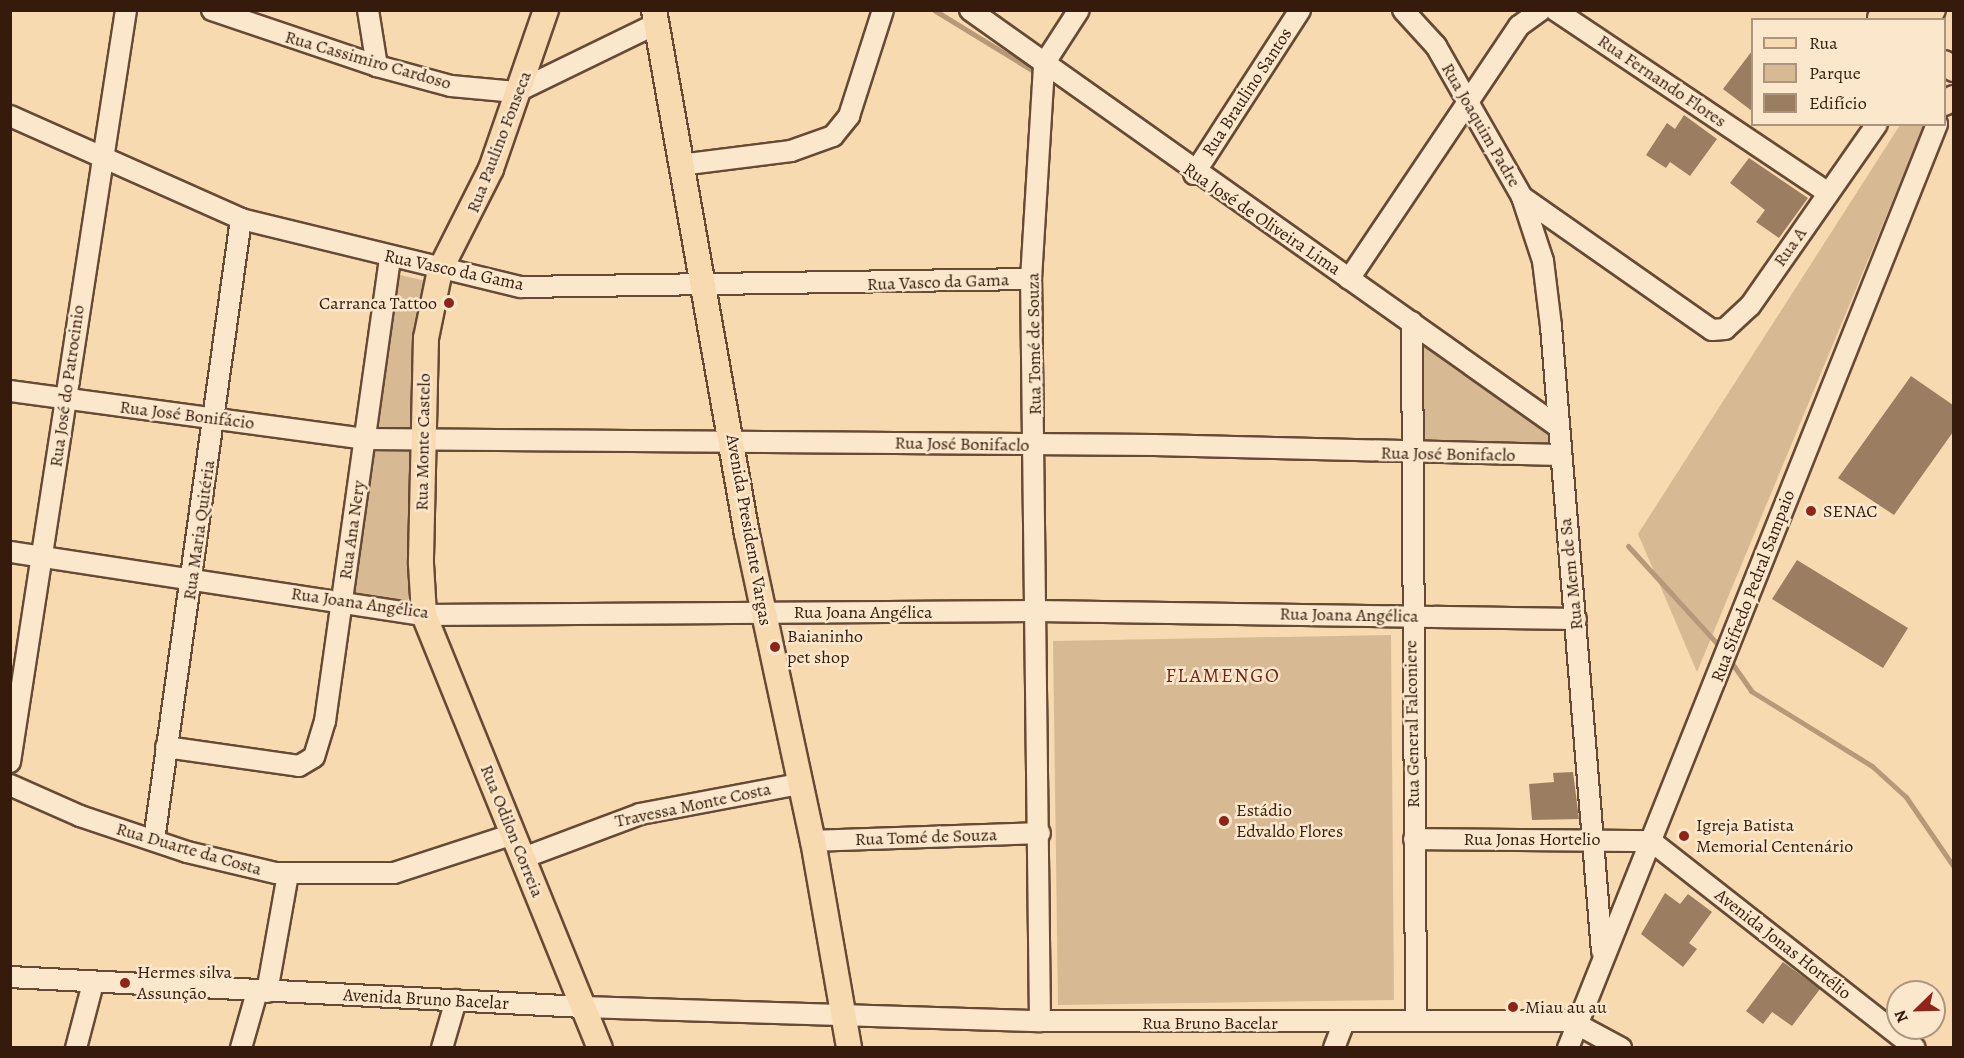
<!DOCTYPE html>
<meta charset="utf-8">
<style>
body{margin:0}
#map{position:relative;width:1964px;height:1058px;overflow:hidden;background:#f8dab0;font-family:Alegreya,serif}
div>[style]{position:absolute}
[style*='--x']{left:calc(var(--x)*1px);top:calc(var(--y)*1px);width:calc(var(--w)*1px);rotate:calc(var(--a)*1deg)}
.green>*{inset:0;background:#d7b994}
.stream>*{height:5px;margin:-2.5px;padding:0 2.5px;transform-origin:2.5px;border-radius:2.5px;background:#b69978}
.building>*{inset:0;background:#9b7e61}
.roads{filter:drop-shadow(2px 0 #664a35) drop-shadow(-2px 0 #664a35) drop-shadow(0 2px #664a35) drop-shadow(0 -2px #664a35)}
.minor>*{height:20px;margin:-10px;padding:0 10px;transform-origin:10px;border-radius:10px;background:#fae7cc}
.major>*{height:24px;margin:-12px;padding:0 12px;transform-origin:12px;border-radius:12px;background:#f8dab0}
.dots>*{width:16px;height:16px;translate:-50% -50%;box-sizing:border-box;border:3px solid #fae7cc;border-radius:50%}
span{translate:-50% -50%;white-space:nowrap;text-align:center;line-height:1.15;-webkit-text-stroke:5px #fae7cc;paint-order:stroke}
.street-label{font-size:18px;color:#361a0c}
.poi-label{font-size:18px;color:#361a0c}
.right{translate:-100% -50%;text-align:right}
.left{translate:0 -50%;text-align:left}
.neighbourhood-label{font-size:20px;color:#7a1f14;letter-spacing:1.5px}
.frame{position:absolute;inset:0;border:12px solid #361a0c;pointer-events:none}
.legend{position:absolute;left:1751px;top:18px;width:195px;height:108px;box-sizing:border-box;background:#fae7cc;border:2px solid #ac957f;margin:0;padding:8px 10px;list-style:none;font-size:18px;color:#361a0c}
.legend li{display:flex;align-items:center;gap:12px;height:30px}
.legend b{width:30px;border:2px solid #ac957f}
.north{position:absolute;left:1886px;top:980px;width:60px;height:60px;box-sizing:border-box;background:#fae7cc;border:2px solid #ac957f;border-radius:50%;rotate:247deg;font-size:16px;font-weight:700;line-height:24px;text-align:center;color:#361a0c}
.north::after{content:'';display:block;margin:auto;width:21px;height:27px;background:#8f2418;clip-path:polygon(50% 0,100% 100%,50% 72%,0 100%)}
</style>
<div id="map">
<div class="green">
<div style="clip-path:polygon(1900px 125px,1924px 125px,1697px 672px,1638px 534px)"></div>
<div style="clip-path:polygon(396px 274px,426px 281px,414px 325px,413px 431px,375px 429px)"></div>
<div style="clip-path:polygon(1420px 337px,1545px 423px,1551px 440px,1544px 446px,1426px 446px,1418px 437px)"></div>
<div style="clip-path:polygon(373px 451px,415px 452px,408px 606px,354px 599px)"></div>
<div style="clip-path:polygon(1391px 635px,1394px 1000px,1058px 1005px,1053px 641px)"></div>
</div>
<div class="stream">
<div style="--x:934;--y:10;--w:115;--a:31.5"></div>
<div style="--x:1628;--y:546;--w:139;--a:47.6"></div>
<div style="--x:1729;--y:659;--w:39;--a:55"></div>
<div style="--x:1751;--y:691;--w:142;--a:31.8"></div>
<div style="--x:1872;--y:766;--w:46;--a:42.4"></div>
<div style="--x:1906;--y:797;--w:85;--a:55.6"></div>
</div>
<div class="building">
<div style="clip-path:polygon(1752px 51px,1752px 111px,1723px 89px)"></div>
<div style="clip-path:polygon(1684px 115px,1717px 139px,1690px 176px,1670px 162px,1666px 168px,1646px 155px,1667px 123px,1675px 129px)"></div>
<div style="clip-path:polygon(1749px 158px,1808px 198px,1779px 238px,1756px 222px,1765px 210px,1730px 183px)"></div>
<div style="clip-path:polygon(1911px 376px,1953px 405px,1953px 432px,1894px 515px,1838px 478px)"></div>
<div style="clip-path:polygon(1797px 560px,1908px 628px,1883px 668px,1772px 599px)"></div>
<div style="clip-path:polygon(1573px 772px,1579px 819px,1532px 820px,1529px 784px,1554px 782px,1553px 773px)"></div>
<div style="clip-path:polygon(1665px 893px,1680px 904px,1688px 894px,1712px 912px,1689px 943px,1697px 949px,1683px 967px,1641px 934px)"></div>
<div style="clip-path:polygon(1783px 962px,1820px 989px,1792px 1026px,1772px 1012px,1763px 1024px,1746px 1011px)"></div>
</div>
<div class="roads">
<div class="minor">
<div style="--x:212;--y:10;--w:174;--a:18.7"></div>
<div style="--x:377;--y:66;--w:77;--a:15.1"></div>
<div style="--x:451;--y:86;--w:65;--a:5.3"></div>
<div style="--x:516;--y:92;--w:156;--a:-25.9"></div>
<div style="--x:368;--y:10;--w:57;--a:80.9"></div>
<div style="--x:970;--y:10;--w:718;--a:35.31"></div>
<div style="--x:1403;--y:10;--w:49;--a:47.5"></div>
<div style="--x:1436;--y:46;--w:174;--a:60.3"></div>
<div style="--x:1522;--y:197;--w:232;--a:35"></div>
<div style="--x:1712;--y:330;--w:13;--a:-4"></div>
<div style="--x:1725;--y:329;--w:34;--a:-43"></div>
<div style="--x:1750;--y:306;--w:222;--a:-55.1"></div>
<div style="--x:1555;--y:10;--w:329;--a:33.8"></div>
<div style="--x:10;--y:116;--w:253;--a:24"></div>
<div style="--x:241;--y:219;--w:288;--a:13.7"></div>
<div style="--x:521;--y:287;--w:510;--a:-0.9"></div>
<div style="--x:680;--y:165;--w:112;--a:-7.2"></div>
<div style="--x:791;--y:151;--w:45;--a:-19.7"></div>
<div style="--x:833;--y:136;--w:26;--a:-51"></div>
<div style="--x:849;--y:116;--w:111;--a:-72.2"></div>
<div style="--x:1194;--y:174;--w:195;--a:-57.1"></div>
<div style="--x:1522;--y:197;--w:67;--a:71.8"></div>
<div style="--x:1543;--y:261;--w:65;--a:83"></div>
<div style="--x:1551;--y:326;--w:627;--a:85.34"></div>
<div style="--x:1349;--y:279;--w:305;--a:-56.1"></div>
<div style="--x:1519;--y:26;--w:27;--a:-36"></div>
<div style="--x:1412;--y:322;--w:696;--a:89.67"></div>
<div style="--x:10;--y:391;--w:357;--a:7.7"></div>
<div style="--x:364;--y:439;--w:790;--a:0.44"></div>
<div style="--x:1154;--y:445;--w:406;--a:1.4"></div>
<div style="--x:10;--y:552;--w:419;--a:8.7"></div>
<div style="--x:424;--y:615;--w:613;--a:-0.37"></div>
<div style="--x:1037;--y:611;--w:539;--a:0.85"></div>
<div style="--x:166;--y:747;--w:134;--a:8.1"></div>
<div style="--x:299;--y:766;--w:17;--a:-31"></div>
<div style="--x:314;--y:757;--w:38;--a:-73"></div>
<div style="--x:325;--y:721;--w:469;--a:-82"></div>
<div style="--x:10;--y:762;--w:761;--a:-81.23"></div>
<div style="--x:10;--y:785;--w:77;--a:23.9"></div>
<div style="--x:80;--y:816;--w:113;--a:18.6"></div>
<div style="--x:187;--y:852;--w:91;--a:13.3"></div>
<div style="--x:276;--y:873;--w:118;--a:0"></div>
<div style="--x:394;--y:873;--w:125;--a:-18.1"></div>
<div style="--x:1414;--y:839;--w:237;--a:0.5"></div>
<div style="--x:1651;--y:841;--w:335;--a:38.1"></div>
<div style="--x:154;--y:840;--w:627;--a:-82.02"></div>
<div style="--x:813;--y:841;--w:227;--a:-2"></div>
<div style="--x:523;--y:858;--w:125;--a:-20.6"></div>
<div style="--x:640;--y:814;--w:162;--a:-10.7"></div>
<div style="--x:10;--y:977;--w:574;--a:3"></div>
<div style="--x:583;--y:1007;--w:457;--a:1.8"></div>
<div style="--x:1040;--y:1021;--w:531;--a:0"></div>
<div style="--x:1571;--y:1021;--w:57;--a:28.4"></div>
<div style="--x:267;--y:992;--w:120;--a:-79.9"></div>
<div style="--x:1040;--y:1021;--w:742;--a:-90.69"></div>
<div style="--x:1031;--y:279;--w:215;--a:-86.5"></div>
<div style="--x:1044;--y:64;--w:64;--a:-57.1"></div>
<div style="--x:76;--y:1048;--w:67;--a:-75.3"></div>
<div style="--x:241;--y:1048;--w:58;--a:-74.1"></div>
<div style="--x:442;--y:1048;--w:50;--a:-73.7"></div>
<div style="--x:1334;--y:1048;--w:26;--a:-69"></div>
<div style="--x:1568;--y:1048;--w:995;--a:-68.23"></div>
</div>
<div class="major">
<div style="--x:546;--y:10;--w:168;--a:109.1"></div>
<div style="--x:491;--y:169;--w:113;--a:116.8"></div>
<div style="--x:440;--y:270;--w:69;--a:101.6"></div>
<div style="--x:426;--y:338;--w:226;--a:91.3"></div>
<div style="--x:421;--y:564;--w:51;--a:86.6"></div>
<div style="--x:424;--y:615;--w:467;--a:67.9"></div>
<div style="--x:654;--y:10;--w:532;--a:79.94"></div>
<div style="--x:747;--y:534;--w:314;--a:77.9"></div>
<div style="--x:813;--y:841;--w:210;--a:80.1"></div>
<div style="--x:1880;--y:18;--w:37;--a:2"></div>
<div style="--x:1917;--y:19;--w:18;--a:-29"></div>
<div style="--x:1944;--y:63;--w:12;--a:31"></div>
<div style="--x:1944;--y:103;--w:11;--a:-27"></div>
</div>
</div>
<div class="dots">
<div style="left:449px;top:303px;background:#8f2418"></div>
<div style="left:1811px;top:511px;background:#8f2418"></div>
<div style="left:775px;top:647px;background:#8f2418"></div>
<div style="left:1224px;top:821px;background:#8f2418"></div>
<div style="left:1684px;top:836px;background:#8f2418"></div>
<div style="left:125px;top:983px;background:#8f2418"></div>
<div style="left:1513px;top:1007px;background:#8f2418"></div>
</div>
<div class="street-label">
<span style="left:368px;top:60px;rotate:16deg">Rua Cassimiro Cardoso</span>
<span style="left:1662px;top:81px;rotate:34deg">Rua Fernando Flores</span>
<span style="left:1247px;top:92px;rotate:-57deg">Rua Braulino Santos</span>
<span style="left:1481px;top:125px;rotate:60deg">Rua Joaquim Padre</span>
<span style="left:499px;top:142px;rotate:-69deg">Rua Paulino Fonseca</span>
<span style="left:1262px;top:219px;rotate:34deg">Rua José de Oliveira Lima</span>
<span style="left:1790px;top:247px;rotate:-55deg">Rua A</span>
<span style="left:454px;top:270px;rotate:12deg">Rua Vasco da Gama</span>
<span style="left:938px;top:282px;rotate:-2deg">Rua Vasco da Gama</span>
<span style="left:1034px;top:344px;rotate:-91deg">Rua Tomé de Souza</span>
<span style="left:67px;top:386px;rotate:-82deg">Rua José do Patrocinio</span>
<span style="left:187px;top:415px;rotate:7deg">Rua José Bonifácio</span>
<span style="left:423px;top:442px;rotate:-89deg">Rua Monte Castelo</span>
<span style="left:962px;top:444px;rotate:1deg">Rua José Bonifaclo</span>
<span style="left:1448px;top:454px;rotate:1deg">Rua José Bonifaclo</span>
<span style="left:199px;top:530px;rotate:-82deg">Rua Maria Quitéria</span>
<span style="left:352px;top:530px;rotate:-82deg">Rua Ana Nery</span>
<span style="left:749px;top:530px;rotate:80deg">Avenida Presidente Vargas</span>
<span style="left:1571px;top:574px;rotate:-96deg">Rua Mem de Sa</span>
<span style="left:1753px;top:586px;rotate:-69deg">Rua Sifredo Pedral Sampaio</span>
<span style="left:360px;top:603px;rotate:8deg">Rua Joana Angélica</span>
<span style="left:863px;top:612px">Rua Joana Angélica</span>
<span style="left:1349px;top:615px;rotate:1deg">Rua Joana Angélica</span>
<span style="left:1412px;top:724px;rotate:-91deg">Rua General Falconiere</span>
<span style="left:693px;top:805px;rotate:-12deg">Travessa Monte Costa</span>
<span style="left:512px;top:831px;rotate:68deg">Rua Odilon Correia</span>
<span style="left:926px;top:837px;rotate:-2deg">Rua Tomé de Souza</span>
<span style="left:1532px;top:839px">Rua Jonas Hortelio</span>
<span style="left:189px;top:849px;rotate:16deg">Rua Duarte da Costa</span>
<span style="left:1783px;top:944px;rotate:38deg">Avenida Jonas Hortélio</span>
<span style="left:426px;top:999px;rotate:3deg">Avenida Bruno Bacelar</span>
<span style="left:1210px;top:1023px">Rua Bruno Bacelar</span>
</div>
<div class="poi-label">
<span class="right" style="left:437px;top:303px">Carranca Tattoo</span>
<span class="left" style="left:1823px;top:511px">SENAC</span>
<span class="left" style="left:787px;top:647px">Baianinho<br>pet shop</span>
<span class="left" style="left:1236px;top:821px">Estádio<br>Edvaldo Flores</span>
<span class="left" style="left:1696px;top:836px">Igreja Batista<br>Memorial Centenário</span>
<span class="left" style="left:137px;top:983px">Hermes silva<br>Assunção</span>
<span class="left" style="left:1525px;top:1007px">Miau au au</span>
</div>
<div class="neighbourhood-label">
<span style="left:1223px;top:675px">FLAMENGO</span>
</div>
<div class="frame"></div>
<ul class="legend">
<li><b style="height:8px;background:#f8dab0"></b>Rua</li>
<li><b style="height:16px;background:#d7b994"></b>Parque</li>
<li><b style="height:16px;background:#9b7e61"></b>Edifício</li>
</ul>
<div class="north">N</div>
</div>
